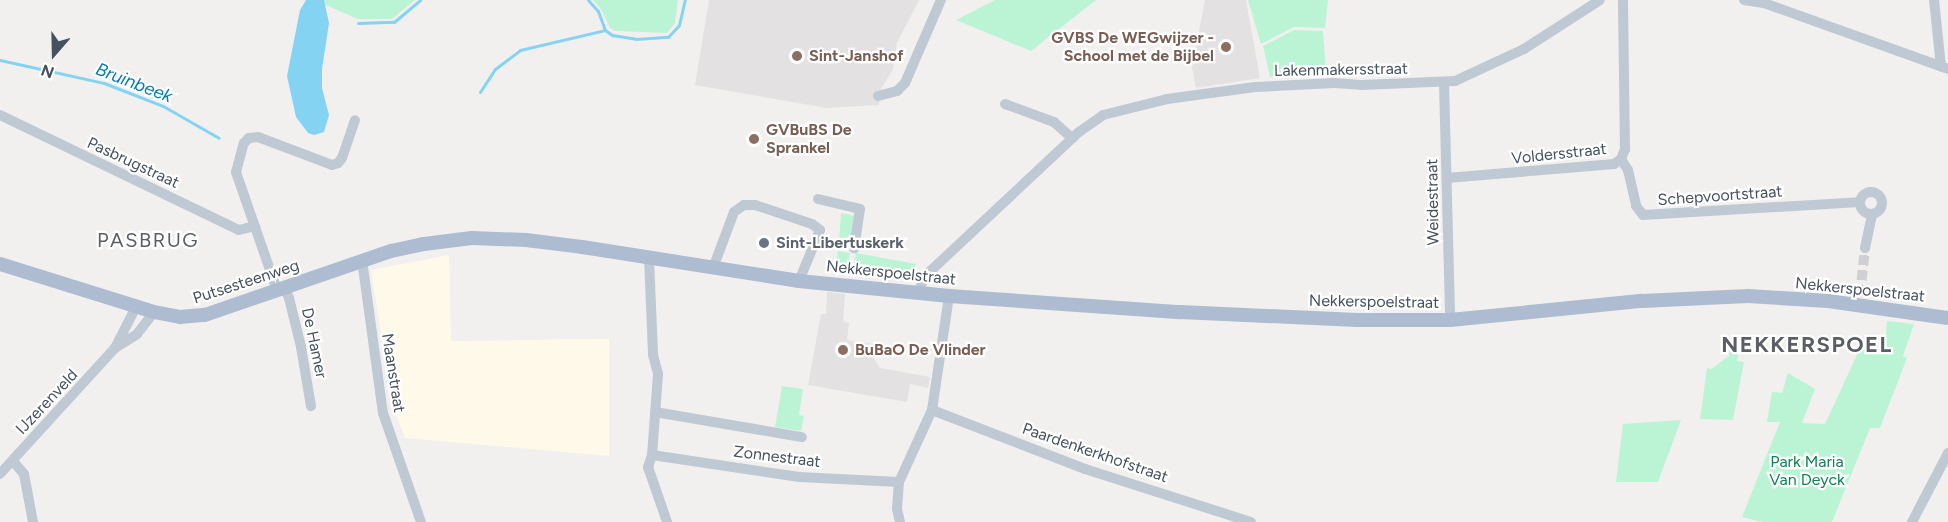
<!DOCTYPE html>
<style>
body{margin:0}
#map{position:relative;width:1948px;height:522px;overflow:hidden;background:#f2f0ef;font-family:Figtree,sans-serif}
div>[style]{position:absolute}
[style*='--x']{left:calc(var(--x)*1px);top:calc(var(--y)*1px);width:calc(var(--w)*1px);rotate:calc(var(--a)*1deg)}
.commercial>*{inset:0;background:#fef9e8}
.education>*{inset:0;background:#e3e1e1}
.green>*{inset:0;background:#bbf3d5}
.water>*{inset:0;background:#84d3f3}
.stream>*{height:3px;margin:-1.5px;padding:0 1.5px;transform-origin:1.5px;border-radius:1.5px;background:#84d3f3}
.minor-tunnel>*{height:10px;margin-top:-5px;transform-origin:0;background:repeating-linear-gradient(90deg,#d0d0d2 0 10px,transparent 0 15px)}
.minor>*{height:10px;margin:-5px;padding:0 5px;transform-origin:5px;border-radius:5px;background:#bfc9d3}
.minor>.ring{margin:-5px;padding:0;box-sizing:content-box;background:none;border:10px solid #bfc9d3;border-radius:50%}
.major>*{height:14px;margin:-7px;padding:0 7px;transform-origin:7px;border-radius:7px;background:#adbcd1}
.dots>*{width:16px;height:16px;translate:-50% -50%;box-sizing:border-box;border:3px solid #fff;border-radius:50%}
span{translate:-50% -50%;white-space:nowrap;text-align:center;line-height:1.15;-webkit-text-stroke:4.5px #fff;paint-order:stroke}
.education-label{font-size:16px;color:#785e54;font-weight:700}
.right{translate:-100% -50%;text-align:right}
.left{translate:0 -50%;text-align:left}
.street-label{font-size:16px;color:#46515f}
.worship-label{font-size:16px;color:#5b616d;font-weight:700}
.park-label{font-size:16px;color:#0f8252}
.water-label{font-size:18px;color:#017cb0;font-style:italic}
.quarter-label{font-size:20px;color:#5b5f65;letter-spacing:1.5px}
.district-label{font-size:22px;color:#5b5f65;font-weight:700;letter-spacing:1.5px}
.north{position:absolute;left:24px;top:24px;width:60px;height:60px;-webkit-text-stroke:4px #fff;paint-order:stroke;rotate:200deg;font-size:16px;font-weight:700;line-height:24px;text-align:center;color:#46515f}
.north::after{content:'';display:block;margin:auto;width:21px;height:27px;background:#46515f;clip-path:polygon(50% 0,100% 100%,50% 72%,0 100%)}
</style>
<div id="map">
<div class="commercial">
<div style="clip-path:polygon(449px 255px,451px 341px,609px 339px,609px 456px,405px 438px,393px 407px,371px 270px)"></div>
</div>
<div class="education">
<div style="clip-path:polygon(709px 0,919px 0,897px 43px,893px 69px,881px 89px,879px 105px,827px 108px,695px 85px)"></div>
<div style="clip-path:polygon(1205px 0,1246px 0,1260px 78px,1196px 88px,1192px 68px)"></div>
<div style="clip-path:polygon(827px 292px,845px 294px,843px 321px,849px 323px,847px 340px,874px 344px,872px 356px,880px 368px,930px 377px,928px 388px,910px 384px,907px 402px,808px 385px,821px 314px,826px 314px)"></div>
</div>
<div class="green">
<div style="clip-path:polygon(314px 0,415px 0,392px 19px,358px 19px)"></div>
<div style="clip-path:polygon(593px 0,678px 0,675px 23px,667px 33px,615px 31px,610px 28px,601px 9px)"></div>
<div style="clip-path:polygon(995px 0,1096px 0,1031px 51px,956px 20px)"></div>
<div style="clip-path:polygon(1248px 0,1328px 0,1325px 28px,1294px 27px,1261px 44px)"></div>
<div style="clip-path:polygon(1294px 30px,1323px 31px,1326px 73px,1299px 72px,1270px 77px,1263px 46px)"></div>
<div style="clip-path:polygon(841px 213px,855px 216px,851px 246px,839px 243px)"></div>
<div style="clip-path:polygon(838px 251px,850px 253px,848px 267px,836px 266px)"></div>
<div style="clip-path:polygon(856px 253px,916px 264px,914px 272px,909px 274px,853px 268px)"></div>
<div style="clip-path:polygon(1887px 321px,1914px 324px,1903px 356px,1907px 358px,1880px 428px,1870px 428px,1832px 522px,1762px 522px,1742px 517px,1780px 422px,1767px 422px,1772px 392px,1782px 393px,1788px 373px,1815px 389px,1802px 423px,1825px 424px,1861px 346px,1880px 348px,1886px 334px)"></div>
<div style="clip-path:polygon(1729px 340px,1738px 341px,1740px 344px,1737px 361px,1744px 362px,1733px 420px,1700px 419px,1707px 368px,1711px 369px,1729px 356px)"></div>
<div style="clip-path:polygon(782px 386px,803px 389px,799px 415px,804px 416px,801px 431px,775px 427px)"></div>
<div style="clip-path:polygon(1681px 420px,1658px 482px,1616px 482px,1623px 424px)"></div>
</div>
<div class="water">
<div style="clip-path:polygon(306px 0,324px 0,329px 23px,322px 69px,322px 88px,329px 115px,324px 132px,314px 135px,308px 133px,296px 117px,287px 76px,300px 10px)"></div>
</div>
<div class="stream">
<div style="--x:588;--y:0;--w:15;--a:48"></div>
<div style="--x:598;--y:11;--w:20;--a:70"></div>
<div style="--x:605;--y:30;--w:9;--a:36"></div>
<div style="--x:612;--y:35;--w:24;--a:9"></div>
<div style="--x:636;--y:39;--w:32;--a:-4"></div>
<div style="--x:668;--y:37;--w:16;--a:-47"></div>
<div style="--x:679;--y:25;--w:26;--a:-77"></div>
<div style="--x:358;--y:23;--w:36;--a:-2"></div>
<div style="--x:394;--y:22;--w:34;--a:-40"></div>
<div style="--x:0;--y:60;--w:107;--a:12.5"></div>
<div style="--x:104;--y:83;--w:63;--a:21.3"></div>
<div style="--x:163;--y:106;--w:64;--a:29.7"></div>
<div style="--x:480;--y:92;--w:27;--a:-57"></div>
<div style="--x:495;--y:69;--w:31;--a:-37"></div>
<div style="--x:520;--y:50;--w:87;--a:-13.2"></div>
</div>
<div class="minor-tunnel">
<div style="--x:1860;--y:295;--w:47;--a:-83.9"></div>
</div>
<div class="minor">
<div style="--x:1744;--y:0;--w:20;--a:9"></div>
<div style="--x:1764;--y:3;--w:195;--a:19.7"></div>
<div style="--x:1934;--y:0;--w:67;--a:84"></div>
<div style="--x:1444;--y:83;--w:237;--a:88.5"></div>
<div style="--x:878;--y:96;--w:20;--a:-15"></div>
<div style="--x:897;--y:91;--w:11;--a:-45"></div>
<div style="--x:905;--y:83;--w:90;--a:-66.6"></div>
<div style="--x:1005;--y:104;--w:52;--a:20.2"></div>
<div style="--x:1054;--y:122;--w:24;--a:42"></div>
<div style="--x:0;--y:115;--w:265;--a:25.7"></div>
<div style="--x:239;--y:230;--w:16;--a:-14"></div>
<div style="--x:1621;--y:159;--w:13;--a:58"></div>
<div style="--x:1628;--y:170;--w:37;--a:77"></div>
<div style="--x:1636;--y:206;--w:11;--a:52"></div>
<div style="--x:1643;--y:215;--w:217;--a:-3.4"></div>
<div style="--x:1447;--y:178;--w:168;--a:-4.8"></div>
<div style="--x:1614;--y:164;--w:9;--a:-36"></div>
<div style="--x:1621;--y:159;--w:11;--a:-68"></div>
<div style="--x:1625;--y:149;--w:149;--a:-90.8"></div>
<div class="ring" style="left:1860px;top:192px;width:12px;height:12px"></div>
<div style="--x:818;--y:199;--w:43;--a:13.4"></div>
<div style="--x:860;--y:209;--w:40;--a:98.5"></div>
<div style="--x:1865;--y:248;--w:35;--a:-78"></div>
<div style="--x:649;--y:258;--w:97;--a:87.6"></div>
<div style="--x:653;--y:355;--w:20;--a:75"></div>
<div style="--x:658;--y:374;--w:81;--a:94.2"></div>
<div style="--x:652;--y:455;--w:13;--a:108"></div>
<div style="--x:648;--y:467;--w:58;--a:70.9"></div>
<div style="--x:362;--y:260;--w:154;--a:82.2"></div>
<div style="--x:383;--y:413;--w:115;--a:70.8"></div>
<div style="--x:713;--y:268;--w:60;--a:-69.4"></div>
<div style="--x:734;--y:212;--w:12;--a:-35"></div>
<div style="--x:744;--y:205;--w:11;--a:0"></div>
<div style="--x:755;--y:205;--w:60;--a:18.4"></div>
<div style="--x:812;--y:224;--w:10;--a:37"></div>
<div style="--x:820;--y:230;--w:55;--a:112.4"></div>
<div style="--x:284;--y:288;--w:11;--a:63"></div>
<div style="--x:289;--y:298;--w:50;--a:76.2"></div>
<div style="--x:301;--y:347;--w:60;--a:80.4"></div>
<div style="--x:277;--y:290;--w:125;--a:-109.2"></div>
<div style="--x:236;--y:172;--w:30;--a:-75"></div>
<div style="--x:244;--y:143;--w:7;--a:-45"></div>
<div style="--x:249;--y:138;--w:9;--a:-6"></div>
<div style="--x:258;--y:137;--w:79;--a:20.7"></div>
<div style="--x:332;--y:165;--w:6;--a:-18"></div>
<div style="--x:338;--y:163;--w:6;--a:-51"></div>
<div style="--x:342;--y:158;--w:40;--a:-71.1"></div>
<div style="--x:919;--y:292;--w:16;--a:-72"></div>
<div style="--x:924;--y:277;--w:212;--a:-43.1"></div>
<div style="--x:1079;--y:132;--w:29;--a:-35"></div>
<div style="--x:1103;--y:115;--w:66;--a:-14"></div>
<div style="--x:1167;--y:99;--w:89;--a:-7.8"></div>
<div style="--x:1255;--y:87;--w:79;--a:-2.9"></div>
<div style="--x:1334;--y:83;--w:27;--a:4"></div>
<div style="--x:1361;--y:85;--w:94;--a:-2.4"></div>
<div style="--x:1455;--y:81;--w:76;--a:-24.9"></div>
<div style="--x:1524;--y:49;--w:90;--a:-32.8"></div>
<div style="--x:115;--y:348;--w:26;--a:-32"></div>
<div style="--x:137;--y:334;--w:28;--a:-52"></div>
<div style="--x:932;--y:410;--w:164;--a:21.1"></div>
<div style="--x:1085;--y:469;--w:174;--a:17.7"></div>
<div style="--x:655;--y:412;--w:149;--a:9.7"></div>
<div style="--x:652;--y:455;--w:149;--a:8.5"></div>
<div style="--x:799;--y:477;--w:100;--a:2.9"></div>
<div style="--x:13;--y:461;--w:17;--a:50"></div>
<div style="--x:24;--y:474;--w:49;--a:79.4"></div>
<div style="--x:0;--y:474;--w:171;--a:-47.6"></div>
<div style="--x:115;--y:348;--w:46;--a:-62.9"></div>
<div style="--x:900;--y:522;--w:13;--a:-103"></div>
<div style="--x:897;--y:509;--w:27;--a:-86"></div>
<div style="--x:899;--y:482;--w:79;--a:-65.4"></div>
<div style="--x:932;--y:410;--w:115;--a:-81.5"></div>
<div style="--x:1912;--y:522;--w:78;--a:-62.4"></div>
</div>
<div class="major">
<div style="--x:0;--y:264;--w:161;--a:17.3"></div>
<div style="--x:154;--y:312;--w:26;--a:11"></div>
<div style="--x:180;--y:317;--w:25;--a:-5"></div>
<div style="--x:205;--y:315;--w:197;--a:-19"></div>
<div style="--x:391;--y:251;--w:34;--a:-12"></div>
<div style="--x:424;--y:244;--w:48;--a:-7.1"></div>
<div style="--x:472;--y:238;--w:54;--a:2.1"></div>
<div style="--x:526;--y:240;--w:56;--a:7.1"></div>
<div style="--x:582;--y:247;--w:220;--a:8.9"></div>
<div style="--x:799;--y:281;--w:151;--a:5.7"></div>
<div style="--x:949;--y:296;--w:232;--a:4"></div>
<div style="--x:1180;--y:312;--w:177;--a:2.6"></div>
<div style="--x:1357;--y:320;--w:93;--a:0"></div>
<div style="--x:1450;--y:320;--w:193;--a:-5.7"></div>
<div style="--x:1642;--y:301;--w:106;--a:-2.7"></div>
<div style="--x:1748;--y:296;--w:80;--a:3.6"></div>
<div style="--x:1828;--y:301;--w:121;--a:8.1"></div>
</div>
<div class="dots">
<div style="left:1226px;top:47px;background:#8d6e63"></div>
<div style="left:797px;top:56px;background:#8d6e63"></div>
<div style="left:754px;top:139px;background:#8d6e63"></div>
<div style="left:764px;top:243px;background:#6b7280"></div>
<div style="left:843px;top:350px;background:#8d6e63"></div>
</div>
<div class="education-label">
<span class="right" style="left:1214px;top:47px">GVBS De WEGwijzer -<br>School met de Bijbel</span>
<span class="left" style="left:809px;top:56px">Sint-Janshof</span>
<span class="left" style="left:766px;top:139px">GVBuBS De<br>Sprankel</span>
<span class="left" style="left:855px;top:350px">BuBaO De Vlinder</span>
</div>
<div class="street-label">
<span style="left:1341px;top:70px;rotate:-1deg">Lakenmakersstraat</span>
<span style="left:1559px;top:154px;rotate:-6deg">Voldersstraat</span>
<span style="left:133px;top:163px;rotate:25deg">Pasbrugstraat</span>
<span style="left:1720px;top:196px;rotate:-4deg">Schepvoortstraat</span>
<span style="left:1433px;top:202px;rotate:-91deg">Weidestraat</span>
<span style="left:891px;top:273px;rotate:6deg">Nekkerspoelstraat</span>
<span style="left:246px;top:282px;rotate:-18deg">Putsesteenweg</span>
<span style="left:1860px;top:290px;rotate:6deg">Nekkerspoelstraat</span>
<span style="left:1374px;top:302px;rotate:1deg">Nekkerspoelstraat</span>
<span style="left:314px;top:343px;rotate:78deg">De Hamer</span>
<span style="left:393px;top:373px;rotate:81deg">Maanstraat</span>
<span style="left:47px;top:402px;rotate:-47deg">IJzerenveld</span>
<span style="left:1095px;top:453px;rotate:19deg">Paardenkerkhofstraat</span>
<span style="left:777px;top:457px;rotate:7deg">Zonnestraat</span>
</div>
<div class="worship-label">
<span class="left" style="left:776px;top:243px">Sint-Libertuskerk</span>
</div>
<div class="park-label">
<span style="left:1807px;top:471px">Park Maria<br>Van Deyck</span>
</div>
<div class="water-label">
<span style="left:134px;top:83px;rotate:21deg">Bruinbeek</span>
</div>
<div class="quarter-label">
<span style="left:148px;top:240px">PASBRUG</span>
</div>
<div class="district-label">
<span style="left:1807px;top:345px">NEKKERSPOEL</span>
</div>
<div class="north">N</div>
</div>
